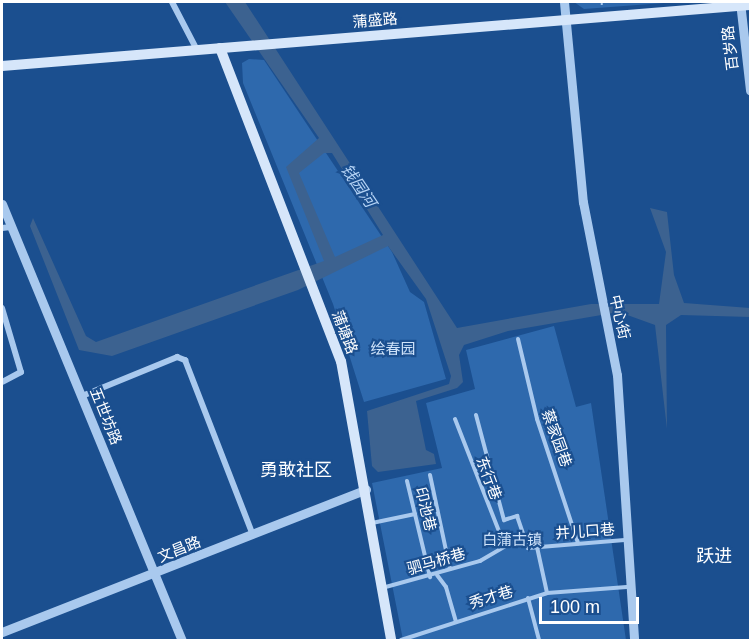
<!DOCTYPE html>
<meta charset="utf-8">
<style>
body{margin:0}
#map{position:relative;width:752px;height:642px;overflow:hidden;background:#1b4f8f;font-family:Helvetica,"Noto Sans SC",sans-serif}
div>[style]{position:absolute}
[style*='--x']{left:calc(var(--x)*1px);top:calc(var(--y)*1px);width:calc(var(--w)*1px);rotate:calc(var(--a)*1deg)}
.green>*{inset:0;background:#2e69ad}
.water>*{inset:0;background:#3c6290}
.path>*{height:1.5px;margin-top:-0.75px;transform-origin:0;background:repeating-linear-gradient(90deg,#a9c9ee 0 3px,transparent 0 7.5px)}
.service>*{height:4px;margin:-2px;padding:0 2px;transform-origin:2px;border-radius:2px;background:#a9c9ee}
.minor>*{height:6px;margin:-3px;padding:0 3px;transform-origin:3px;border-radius:3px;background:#a9c9ee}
.tertiary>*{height:9px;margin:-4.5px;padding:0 4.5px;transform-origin:4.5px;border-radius:4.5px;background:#a9c9ee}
.secondary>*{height:10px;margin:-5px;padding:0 5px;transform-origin:5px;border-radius:5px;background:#d6e6fa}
span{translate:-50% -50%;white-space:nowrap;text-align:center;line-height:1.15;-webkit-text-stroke:4.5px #1b4f8f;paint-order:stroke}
.street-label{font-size:15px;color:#fff}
.park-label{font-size:15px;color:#cfe3fa}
.water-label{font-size:16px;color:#b5d3f5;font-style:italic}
.quarter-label{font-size:18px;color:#fff}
.frame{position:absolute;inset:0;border:3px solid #fff;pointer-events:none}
.scale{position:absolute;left:539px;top:597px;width:100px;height:27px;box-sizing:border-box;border:3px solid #fff;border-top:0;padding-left:8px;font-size:18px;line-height:21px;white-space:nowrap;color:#fff;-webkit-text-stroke:4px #1b4f8f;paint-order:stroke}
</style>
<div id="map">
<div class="green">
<div style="clip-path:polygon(574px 2px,677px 2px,584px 9px)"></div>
<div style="clip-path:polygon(249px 59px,264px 60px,392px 252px,410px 292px,424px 302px,446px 379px,364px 402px,333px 304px,243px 83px,242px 63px)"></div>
<div style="clip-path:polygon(554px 326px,576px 407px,591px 403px,626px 640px,403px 640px,372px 483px,442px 468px,426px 403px,475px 389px,466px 350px)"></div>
</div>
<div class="water">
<div style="clip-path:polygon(evenodd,225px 2px,245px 2px,457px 328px,591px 304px,659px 304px,666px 252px,650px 208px,667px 212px,674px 275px,684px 303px,750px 308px,750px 317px,681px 315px,666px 325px,667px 429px,655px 325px,619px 312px,508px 331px,464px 345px,459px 355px,463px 382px,457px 388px,416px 401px,426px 450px,434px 454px,436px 464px,378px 472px,372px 466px,367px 411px,449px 384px,451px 376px,426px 299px,388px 246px,298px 290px,112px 356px,79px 350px,30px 226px,33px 218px,86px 336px,96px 342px,324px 261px,286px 167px,319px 138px,225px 2px,324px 153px,332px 153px,383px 235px,335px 257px,299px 173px,324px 153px)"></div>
</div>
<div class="path">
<div style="--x:602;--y:2;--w:5;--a:90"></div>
</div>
<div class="service">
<div style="--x:518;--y:339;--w:82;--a:76.6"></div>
<div style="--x:537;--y:419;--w:131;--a:71.7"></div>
<div style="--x:476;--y:415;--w:109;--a:75.1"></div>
<div style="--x:504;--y:520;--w:14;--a:-17"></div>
<div style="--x:517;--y:516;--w:34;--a:71"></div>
<div style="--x:528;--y:548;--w:97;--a:-4.7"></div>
<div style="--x:455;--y:419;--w:134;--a:68.6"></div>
<div style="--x:430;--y:475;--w:96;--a:78"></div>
<div style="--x:407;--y:481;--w:99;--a:76.5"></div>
<div style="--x:372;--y:523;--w:44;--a:-11.8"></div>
<div style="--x:537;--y:547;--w:47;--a:77.7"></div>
<div style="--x:437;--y:575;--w:15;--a:53"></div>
<div style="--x:446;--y:587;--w:35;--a:74"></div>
<div style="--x:382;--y:588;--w:102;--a:-15.4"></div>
<div style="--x:480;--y:561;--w:50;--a:-30.2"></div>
<div style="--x:528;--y:598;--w:43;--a:75.3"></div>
<div style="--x:401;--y:640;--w:153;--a:-17.8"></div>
<div style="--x:547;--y:593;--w:80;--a:-4.3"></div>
</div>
<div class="minor">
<div style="--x:172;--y:2;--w:54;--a:62.5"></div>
<div style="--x:2;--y:228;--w:9;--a:-6"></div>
<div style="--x:2;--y:308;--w:67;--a:73.5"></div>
<div style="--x:21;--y:372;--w:21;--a:152"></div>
<div style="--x:82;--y:396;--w:103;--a:-22.3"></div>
<div style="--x:177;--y:357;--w:9;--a:21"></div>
<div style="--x:185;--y:360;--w:188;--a:68.8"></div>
</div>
<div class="tertiary">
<div style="--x:564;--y:2;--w:201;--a:84.6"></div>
<div style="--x:583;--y:202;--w:176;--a:78.9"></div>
<div style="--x:617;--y:375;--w:266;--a:86.3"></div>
<div style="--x:740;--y:2;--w:89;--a:83.5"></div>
<div style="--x:2;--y:204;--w:472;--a:67.6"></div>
<div style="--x:2;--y:632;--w:391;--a:-21.4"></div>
</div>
<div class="secondary">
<div style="--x:220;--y:48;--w:336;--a:68.9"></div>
<div style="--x:341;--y:361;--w:283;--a:79.8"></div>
<div style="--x:2;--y:66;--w:750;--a:-4.66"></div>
</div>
<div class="street-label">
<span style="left:375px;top:20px;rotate:-5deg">蒲盛路</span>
<span style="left:730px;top:48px;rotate:-97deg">百岁路</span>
<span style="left:620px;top:317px;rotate:77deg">中心街</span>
<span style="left:345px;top:332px;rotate:69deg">蒲塘路</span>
<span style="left:106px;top:416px;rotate:68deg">五世坊路</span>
<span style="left:557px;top:438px;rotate:70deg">蔡家园巷</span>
<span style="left:489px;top:478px;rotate:69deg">东行巷</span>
<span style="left:426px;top:509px;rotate:76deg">印池巷</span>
<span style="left:585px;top:531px;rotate:-4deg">井儿口巷</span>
<span style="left:179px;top:549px;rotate:-22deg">文昌路</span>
<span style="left:436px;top:561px;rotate:-16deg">驷马桥巷</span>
<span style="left:491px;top:597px;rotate:-17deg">秀才巷</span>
</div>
<div class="park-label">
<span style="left:393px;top:349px">绘春园</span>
<span style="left:512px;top:540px">白蒲古镇</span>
</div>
<div class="water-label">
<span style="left:358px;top:186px;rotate:56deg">钱园河</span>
</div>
<div class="quarter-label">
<span style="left:296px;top:470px">勇敢社区</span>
<span style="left:714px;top:556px">跃进</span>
</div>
<div class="frame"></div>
<div class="scale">100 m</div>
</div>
